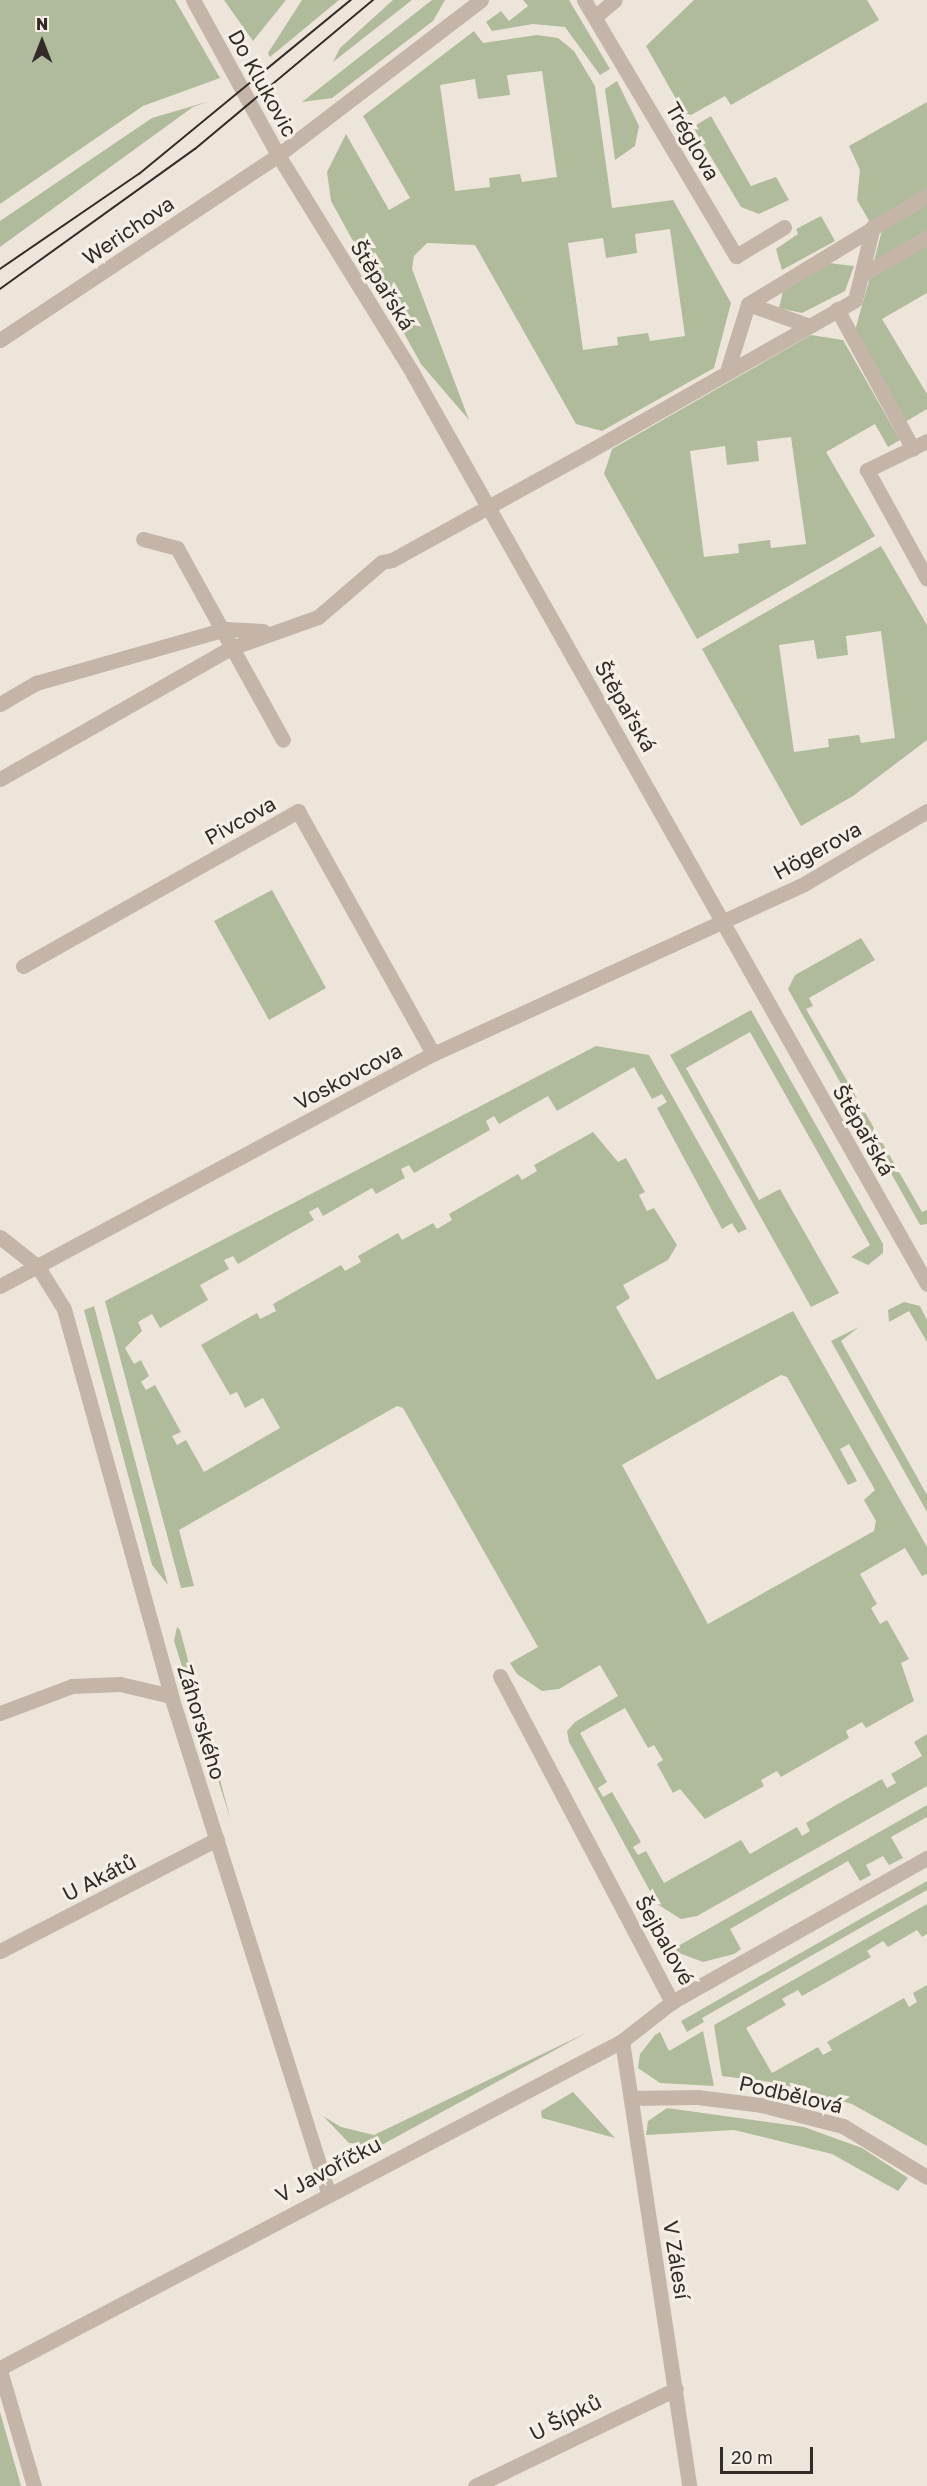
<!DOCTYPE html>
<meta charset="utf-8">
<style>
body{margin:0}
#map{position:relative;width:927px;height:2486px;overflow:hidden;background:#eee5da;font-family:"Golos Text",sans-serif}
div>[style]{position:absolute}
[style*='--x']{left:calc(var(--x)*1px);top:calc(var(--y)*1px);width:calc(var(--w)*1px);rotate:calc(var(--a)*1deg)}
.green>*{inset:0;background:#b0bb9c}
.pedestrian>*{height:15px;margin:-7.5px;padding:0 7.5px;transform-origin:7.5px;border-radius:7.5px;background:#c4b5a8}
.minor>*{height:15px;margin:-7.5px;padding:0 7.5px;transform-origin:7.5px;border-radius:7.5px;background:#c4b5a8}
.tertiary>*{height:15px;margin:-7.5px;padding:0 7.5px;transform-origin:7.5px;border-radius:7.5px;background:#c4b5a8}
.tram>*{height:1.5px;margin:-0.75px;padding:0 0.75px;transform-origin:0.75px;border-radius:0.75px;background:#322b27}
.pedestrian-bridge>*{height:15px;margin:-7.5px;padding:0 7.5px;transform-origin:7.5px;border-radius:7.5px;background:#c4b5a8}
span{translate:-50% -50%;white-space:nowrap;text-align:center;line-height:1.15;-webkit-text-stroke:6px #f6efe6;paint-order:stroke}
.street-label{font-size:21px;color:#322b27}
.north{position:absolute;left:12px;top:12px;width:60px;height:60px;-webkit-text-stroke:4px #f6efe6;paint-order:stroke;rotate:0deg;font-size:16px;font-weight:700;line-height:24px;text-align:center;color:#322b27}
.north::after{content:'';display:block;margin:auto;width:21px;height:27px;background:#322b27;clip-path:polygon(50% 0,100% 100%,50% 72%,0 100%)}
.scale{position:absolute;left:720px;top:2447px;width:93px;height:27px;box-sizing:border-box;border:3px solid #322b27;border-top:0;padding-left:8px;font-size:18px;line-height:21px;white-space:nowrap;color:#322b27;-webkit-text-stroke:4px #f6efe6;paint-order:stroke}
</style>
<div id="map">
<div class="green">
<div style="clip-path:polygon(0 0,175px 0,220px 78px,143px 106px,0 204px)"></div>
<div style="clip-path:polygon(224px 0,286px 0,253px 41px)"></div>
<div style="clip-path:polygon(302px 0,339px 0,270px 57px,268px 53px)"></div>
<div style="clip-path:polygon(393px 0,412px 0,333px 62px,340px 48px)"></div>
<div style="clip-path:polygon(432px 0,445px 0,433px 21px,332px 98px,302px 102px)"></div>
<div style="clip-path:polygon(523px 0,569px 0,610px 69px,600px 75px,565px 27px,533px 24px,492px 31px,486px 22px,501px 11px,509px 21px,528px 6px)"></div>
<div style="clip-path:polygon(694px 0,867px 0,879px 20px,731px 105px,725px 96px,691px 115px,684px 113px,646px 46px)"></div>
<div style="clip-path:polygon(evenodd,474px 31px,483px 43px,537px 35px,558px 38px,574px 51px,595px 86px,612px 208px,673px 200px,731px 303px,714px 368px,602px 431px,576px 424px,475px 245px,427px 243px,414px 256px,412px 269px,469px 420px,421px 364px,331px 201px,327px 172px,346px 134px,389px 210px,410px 198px,363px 116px,474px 31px,542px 71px,557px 177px,522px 182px,520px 174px,489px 178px,490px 187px,455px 191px,440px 85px,475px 79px,478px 99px,510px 95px,507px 75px,542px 71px,474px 31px,670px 229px,685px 336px,650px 341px,648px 333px,617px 337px,618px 345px,583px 350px,568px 243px,603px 238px,606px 258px,637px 253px,635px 234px,670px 229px)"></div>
<div style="clip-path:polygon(617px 81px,639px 126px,635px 146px,615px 160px,605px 89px)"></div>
<div style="clip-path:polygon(210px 101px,193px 107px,0 247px,0 221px,152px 118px)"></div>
<div style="clip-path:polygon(927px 102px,927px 191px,871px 224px,857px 200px,860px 170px,849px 146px)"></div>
<div style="clip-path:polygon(711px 116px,751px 186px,776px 177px,789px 200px,759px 214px,741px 207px,693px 127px)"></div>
<div style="clip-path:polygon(927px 204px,927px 231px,874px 261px,882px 230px)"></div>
<div style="clip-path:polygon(821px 216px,835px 241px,782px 270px,776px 249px,798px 234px,796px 229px)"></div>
<div style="clip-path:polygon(927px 244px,927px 293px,882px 319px,927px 394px,927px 409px,905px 422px,854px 334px,870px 277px)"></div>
<div style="clip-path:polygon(828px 263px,854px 266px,845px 291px,802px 313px,779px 308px,784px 287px)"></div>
<div style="clip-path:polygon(evenodd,811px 335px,843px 340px,900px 440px,888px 447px,875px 424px,826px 452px,875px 536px,697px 639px,604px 474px,612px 449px,811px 335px,791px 437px,806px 544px,771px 548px,770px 540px,738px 544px,739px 553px,704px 557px,690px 451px,725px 446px,727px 465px,759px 461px,757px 441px,791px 437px)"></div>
<div style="clip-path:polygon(evenodd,881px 546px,927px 625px,927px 740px,853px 796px,801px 826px,702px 649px,881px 546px,881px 631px,895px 738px,861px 743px,859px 735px,828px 739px,829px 747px,794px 752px,779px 645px,814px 640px,817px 659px,848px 655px,846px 636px,881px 631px)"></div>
<div style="clip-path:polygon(272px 890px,326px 988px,269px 1020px,214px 921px)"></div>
<div style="clip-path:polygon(861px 938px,875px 960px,809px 998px,813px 1006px,806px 1009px,922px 1212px,927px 1210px,927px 1224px,920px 1225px,788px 989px,795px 975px)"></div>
<div style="clip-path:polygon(751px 1010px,883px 1244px,883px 1253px,868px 1265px,851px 1257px,870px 1245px,750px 1032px,686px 1068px,759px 1200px,780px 1189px,839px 1293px,811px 1307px,670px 1055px)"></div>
<div style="clip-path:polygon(evenodd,596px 1046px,649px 1055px,747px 1229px,738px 1233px,732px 1223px,722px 1229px,657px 1108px,667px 1102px,662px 1094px,652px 1099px,634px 1067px,557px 1111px,548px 1096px,499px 1124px,494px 1116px,486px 1121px,490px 1130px,414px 1173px,409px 1165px,401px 1169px,405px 1178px,376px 1194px,372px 1188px,323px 1216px,318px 1207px,309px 1212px,314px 1220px,286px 1236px,238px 1264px,233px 1256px,224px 1260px,229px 1269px,200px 1285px,208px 1300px,160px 1328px,152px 1314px,138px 1322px,142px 1331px,125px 1348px,134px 1364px,141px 1360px,149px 1376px,141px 1382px,146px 1390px,155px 1385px,181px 1432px,172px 1436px,177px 1445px,186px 1440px,204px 1472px,280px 1428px,263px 1398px,245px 1408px,237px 1392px,230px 1395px,201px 1345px,257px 1313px,260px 1319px,276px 1311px,273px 1304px,341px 1265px,345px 1271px,361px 1262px,358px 1256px,398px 1233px,402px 1240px,433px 1223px,437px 1229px,452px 1220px,449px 1214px,518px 1174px,522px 1180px,537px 1171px,534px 1165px,593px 1132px,618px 1162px,626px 1158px,645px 1192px,639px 1195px,647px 1211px,654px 1208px,677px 1245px,668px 1260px,623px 1285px,630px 1298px,616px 1307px,657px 1380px,793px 1311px,927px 1547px,927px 1574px,922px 1576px,905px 1548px,860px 1574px,877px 1604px,871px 1608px,880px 1624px,887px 1620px,909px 1659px,901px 1663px,914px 1701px,866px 1728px,862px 1722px,846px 1731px,849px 1738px,781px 1777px,777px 1771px,761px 1780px,764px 1786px,705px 1819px,680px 1789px,673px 1793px,657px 1764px,663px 1760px,654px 1745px,648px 1748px,625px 1708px,580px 1733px,607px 1782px,598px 1788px,603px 1797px,612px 1792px,641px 1842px,633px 1847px,638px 1855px,646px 1851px,664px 1883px,741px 1840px,750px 1854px,797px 1827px,802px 1836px,810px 1831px,806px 1823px,836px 1805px,882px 1779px,887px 1788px,896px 1783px,891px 1774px,922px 1756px,914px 1742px,927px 1734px,927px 1786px,697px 1916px,681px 1919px,657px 1904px,569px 1742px,567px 1731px,575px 1722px,618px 1696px,600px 1665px,559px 1689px,542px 1691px,517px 1674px,510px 1663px,538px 1647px,403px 1408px,397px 1406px,179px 1530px,194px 1586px,181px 1588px,105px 1301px,596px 1046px,781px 1375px,787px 1377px,848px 1485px,857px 1481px,840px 1449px,849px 1444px,875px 1490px,864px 1500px,876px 1521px,874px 1531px,708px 1624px,622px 1465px,781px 1375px)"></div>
<div style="clip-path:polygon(904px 1302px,920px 1306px,927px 1320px,927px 1342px,909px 1311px,889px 1322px,888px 1310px)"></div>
<div style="clip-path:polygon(94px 1306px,168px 1585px,152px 1565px,84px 1310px)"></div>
<div style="clip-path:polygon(859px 1327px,841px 1341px,927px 1495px,927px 1512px,831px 1341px)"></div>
<div style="clip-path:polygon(177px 1627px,180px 1630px,231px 1821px,174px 1641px)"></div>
<div style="clip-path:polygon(927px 1805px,927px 1817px,891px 1837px,903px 1858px,889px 1865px,883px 1856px,866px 1865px,871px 1875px,860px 1881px,848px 1861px,730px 1929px,741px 1949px,734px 1954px,703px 1962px,671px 1950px)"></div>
<div style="clip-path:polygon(927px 1881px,927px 1890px,702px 2018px,704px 2022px,687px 2032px,681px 2021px)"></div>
<div style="clip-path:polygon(927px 1904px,927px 1934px,922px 1937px,917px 1930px,888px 1947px,883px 1941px,867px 1951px,871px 1957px,802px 1996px,798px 1990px,782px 1999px,786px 2005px,746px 2028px,772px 2073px,818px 2047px,823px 2055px,832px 2050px,827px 2042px,904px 1998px,909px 2007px,917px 2002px,913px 1993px,927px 1985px,927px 2146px,852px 2104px,778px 2083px,722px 2076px,714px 2025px)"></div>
<div style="clip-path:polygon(703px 2031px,714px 2086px,660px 2083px,638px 2068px,640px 2054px,655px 2035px,660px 2032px,669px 2051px)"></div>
<div style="clip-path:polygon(586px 2033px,378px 2147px,349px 2143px,323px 2116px,341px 2127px,374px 2135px)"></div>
<div style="clip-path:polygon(573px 2092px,615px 2138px,542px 2118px,541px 2111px)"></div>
<div style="clip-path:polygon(667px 2108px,804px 2127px,862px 2148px,908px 2178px,898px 2191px,832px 2154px,734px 2130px,646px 2135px,648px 2121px)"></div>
<div style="clip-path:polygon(0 2412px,21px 2486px,0 2486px)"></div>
</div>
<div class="pedestrian">
<div style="--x:862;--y:275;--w:75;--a:-30.3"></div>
<div style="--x:748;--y:304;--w:63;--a:19.6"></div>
<div style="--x:837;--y:309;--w:159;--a:61.5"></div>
<div style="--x:728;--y:368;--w:67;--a:-72.6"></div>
<div style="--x:748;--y:304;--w:210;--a:-31.3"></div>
<div style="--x:586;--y:453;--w:309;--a:-29.6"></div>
<div style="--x:855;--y:300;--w:76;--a:-76.3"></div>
<div style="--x:143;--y:539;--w:35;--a:15"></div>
<div style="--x:177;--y:548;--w:219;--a:61.1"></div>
<div style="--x:0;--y:704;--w:42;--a:-30.3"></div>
<div style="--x:36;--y:683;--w:197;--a:-15.9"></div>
<div style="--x:225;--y:629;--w:38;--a:3"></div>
<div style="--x:0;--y:779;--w:266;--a:-29.6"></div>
<div style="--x:231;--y:648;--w:92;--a:-19.6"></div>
<div style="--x:318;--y:617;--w:84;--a:-40.7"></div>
<div style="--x:382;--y:562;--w:10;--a:-11"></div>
</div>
<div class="minor">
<div style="--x:584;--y:0;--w:298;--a:59.3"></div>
<div style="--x:736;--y:256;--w:56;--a:-31.1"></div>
<div style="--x:597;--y:15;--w:23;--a:-40"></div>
<div style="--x:0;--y:340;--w:334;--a:-33.6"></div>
<div style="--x:278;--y:155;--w:177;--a:-118.7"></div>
<div style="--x:927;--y:441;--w:67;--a:154.2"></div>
<div style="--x:867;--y:470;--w:124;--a:61.2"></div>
<div style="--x:23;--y:966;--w:316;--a:-29.4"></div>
<div style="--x:298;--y:811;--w:278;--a:60.9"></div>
<div style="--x:0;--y:1237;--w:48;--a:38.3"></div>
<div style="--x:38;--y:1267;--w:49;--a:58.2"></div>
<div style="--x:64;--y:1309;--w:402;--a:74.5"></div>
<div style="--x:171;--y:1696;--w:520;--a:72.44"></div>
<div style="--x:0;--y:1286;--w:491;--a:-28.2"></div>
<div style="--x:433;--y:1054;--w:408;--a:-24.6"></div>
<div style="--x:804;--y:884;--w:143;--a:-30.7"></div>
<div style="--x:500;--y:1676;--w:369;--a:62.2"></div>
<div style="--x:0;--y:1713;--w:77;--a:-20.6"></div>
<div style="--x:72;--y:1686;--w:48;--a:-2.4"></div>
<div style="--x:120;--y:1684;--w:52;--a:13.2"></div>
<div style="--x:0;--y:1951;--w:244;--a:-27.3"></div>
<div style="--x:622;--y:2041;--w:450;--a:81.4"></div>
<div style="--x:632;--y:2098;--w:65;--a:-0.9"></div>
<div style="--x:697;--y:2097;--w:64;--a:7.1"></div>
<div style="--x:761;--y:2105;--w:85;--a:14.4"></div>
<div style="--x:843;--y:2126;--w:98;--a:31.3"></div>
<div style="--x:0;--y:2368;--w:703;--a:-27.73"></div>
<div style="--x:622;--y:2041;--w:63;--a:-38"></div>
<div style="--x:672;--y:2002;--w:293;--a:-29.5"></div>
<div style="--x:0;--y:2370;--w:121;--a:73.7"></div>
<div style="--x:475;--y:2486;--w:223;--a:-25.8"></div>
</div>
<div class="tertiary">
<div style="--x:481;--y:0;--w:255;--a:142.6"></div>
<div style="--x:278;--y:155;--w:257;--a:58.3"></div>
<div style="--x:413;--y:374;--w:1045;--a:60.54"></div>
</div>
<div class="tram">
<div style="--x:0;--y:269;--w:168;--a:-34.4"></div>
<div style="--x:139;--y:174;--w:274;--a:-39.4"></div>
<div style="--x:0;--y:289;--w:240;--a:-35.7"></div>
<div style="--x:195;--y:149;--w:232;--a:-39.9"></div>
</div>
<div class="pedestrian-bridge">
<div style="--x:392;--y:560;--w:222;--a:-28.9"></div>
</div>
<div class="street-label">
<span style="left:263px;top:83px;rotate:61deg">Do Klukovic</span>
<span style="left:693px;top:141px;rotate:60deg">Tréglova</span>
<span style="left:128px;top:230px;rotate:-34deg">Werichova</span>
<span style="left:383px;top:285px;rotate:58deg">Štěpařská</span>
<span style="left:626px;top:706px;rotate:60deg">Štěpařská</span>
<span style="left:240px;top:820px;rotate:-29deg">Pivcova</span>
<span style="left:817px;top:850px;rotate:-29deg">Högerova</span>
<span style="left:348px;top:1076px;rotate:-28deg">Voskovcova</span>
<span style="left:864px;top:1130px;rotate:60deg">Štěpařská</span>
<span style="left:202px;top:1722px;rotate:73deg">Záhorského</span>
<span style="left:99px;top:1877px;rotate:-27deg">U Akátů</span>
<span style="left:665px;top:1940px;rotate:61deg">Šejbalové</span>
<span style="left:791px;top:2094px;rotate:13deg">Podbělová</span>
<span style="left:328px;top:2169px;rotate:-28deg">V Javoříčku</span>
<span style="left:677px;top:2260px;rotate:81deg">V Zálesí</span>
<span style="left:565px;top:2417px;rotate:-27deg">U Šípků</span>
</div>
<div class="north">N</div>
<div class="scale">20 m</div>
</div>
